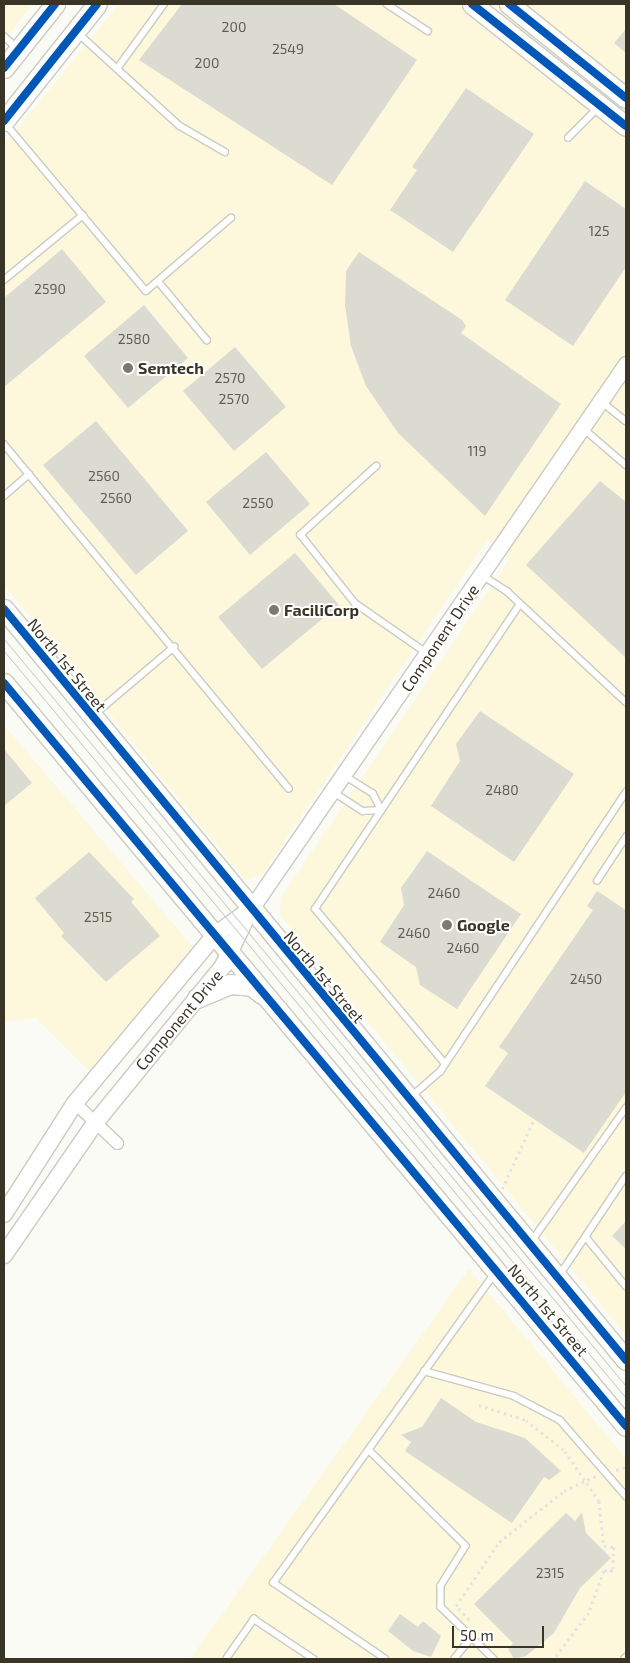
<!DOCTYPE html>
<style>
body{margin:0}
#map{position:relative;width:630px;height:1663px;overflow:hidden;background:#fbfbf6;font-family:"Exo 2",sans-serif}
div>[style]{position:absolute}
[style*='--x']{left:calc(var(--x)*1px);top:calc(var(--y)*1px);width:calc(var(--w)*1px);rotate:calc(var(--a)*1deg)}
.built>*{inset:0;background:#fdf7dc}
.building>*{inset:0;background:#dcdbd2}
.path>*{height:2.5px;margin-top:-1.25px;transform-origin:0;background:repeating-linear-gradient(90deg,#e3e3e2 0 2.5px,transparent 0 6.5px)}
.roads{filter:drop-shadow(1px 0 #cccbc2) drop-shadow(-1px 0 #cccbc2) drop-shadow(0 1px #cccbc2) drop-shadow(0 -1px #cccbc2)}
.service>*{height:5.5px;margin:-2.75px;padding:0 2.75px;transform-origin:2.75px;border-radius:2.75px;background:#fefefe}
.minor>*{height:11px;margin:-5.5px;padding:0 5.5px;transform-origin:5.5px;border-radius:5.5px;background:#fefefe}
.tertiary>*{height:15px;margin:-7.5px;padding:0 7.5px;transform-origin:7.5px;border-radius:7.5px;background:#fefefe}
.secondary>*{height:16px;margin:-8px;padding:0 8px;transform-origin:8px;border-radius:8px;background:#fefefe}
.primary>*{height:19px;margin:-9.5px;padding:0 9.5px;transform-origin:9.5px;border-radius:9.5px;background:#fefefe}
.tram>*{height:1px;margin:-0.5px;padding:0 0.5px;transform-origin:0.5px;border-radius:0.5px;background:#ccccca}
.cycleway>*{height:8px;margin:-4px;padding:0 4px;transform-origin:4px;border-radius:4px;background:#0057b8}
.dots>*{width:14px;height:14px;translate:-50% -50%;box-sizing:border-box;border:2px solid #fff;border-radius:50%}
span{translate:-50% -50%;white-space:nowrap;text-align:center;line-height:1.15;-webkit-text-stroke:4px #fff;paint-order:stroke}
.number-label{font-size:14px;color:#615e51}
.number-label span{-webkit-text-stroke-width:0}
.poi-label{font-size:16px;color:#383426;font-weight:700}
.left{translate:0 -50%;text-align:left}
.street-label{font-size:16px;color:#383426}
.frame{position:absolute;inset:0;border:5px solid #383426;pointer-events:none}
.scale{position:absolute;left:452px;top:1626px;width:92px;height:22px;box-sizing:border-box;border:2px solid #383426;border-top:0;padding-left:6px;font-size:15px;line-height:18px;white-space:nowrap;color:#383426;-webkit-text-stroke:4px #fff;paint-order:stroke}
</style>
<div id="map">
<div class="built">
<div style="clip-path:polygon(4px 4px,33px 4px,4px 41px)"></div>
<div style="clip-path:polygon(119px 4px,626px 4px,626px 1335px,279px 914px,282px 896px,509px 560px,488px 539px,262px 875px,245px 880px,4px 585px,4px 145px)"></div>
<div style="clip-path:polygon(4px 725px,193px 947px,90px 1072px,36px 1018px,4px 1022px)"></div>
<div style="clip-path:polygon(469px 1269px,626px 1459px,626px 1659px,190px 1659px)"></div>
</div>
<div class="building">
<div style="clip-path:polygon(182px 4px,334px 4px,417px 60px,332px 185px,139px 60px)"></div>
<div style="clip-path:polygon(626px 29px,626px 53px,614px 43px)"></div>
<div style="clip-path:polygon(466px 88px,534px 134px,453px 252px,390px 210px,417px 170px,412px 167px)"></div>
<div style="clip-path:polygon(585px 181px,626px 209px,626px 267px,573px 346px,505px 300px)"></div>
<div style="clip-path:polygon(62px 249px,106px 302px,4px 387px,4px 298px)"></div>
<div style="clip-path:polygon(359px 252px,462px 320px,466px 326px,461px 333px,561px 404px,485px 516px,398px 433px,366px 386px,351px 346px,345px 305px,346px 271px)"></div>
<div style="clip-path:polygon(144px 305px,188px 358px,128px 408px,84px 356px)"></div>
<div style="clip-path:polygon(235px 347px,286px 407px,234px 451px,183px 391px)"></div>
<div style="clip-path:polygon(96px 421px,188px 531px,136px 575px,43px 465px)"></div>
<div style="clip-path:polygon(266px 452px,310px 504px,250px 555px,206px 502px)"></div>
<div style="clip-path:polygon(600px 481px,626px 502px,626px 658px,526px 565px)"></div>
<div style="clip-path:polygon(295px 553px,339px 605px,262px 669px,218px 617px)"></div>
<div style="clip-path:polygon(480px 711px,574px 774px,514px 862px,431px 806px,460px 761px,456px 744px)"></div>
<div style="clip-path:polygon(4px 749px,32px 783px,4px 806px)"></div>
<div style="clip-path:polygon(427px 851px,521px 914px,457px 1009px,420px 985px,416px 967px,380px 942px,404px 905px,401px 888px)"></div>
<div style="clip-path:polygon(89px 852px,134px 899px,131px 902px,160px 936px,106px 982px,61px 936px,64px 933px,35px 898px)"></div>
<div style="clip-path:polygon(597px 891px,626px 910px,626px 1092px,584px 1153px,485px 1086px,508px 1053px,499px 1047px,593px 910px,587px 906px)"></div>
<div style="clip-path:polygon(626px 1221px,626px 1249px,612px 1236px)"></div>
<div style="clip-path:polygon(441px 1398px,476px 1422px,525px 1438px,561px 1471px,549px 1480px,544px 1477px,512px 1523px,405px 1451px,411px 1442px,401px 1435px,422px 1427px)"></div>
<div style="clip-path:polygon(582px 1512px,586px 1533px,611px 1558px,580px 1588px,554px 1633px,526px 1656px,514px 1659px,508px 1649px,513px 1643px,474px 1604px,566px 1513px,575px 1521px)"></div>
<div style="clip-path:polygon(400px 1614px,418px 1627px,423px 1621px,441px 1636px,431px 1657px,413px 1651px,388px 1631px)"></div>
</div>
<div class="path">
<div style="--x:502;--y:1189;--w:77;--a:-65.4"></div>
<div style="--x:479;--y:1405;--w:49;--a:17.7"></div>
<div style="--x:526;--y:1420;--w:50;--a:38.5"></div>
<div style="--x:565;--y:1451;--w:60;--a:55.8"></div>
<div style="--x:599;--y:1501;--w:45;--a:83.7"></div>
<div style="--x:604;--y:1546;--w:10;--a:6"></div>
<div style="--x:614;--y:1547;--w:24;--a:92"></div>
<div style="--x:613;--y:1571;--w:9;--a:180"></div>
<div style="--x:604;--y:1571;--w:45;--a:109.7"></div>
<div style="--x:589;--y:1613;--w:58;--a:127.3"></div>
<div style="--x:616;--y:1470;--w:10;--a:-17"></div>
<div style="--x:469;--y:1620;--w:19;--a:-133"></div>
<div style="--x:456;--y:1606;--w:77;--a:-56.1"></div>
<div style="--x:499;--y:1542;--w:83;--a:-38.1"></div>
<div style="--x:564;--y:1491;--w:38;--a:-25"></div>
</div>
<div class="roads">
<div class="service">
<div style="--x:387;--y:4;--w:49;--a:33.4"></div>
<div style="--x:77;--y:32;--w:139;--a:42.4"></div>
<div style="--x:180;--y:126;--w:52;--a:30"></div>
<div style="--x:4;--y:36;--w:18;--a:43"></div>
<div style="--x:119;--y:66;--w:77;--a:-54"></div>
<div style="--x:6;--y:124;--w:218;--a:50"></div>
<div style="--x:146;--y:291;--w:112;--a:-40.7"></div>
<div style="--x:568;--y:138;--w:44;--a:-45"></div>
<div style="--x:4;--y:280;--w:102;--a:-39.4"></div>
<div style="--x:158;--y:281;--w:77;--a:50.3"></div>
<div style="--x:601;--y:401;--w:32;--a:39"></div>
<div style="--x:583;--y:428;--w:57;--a:40.7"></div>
<div style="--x:4;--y:444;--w:447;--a:50.4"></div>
<div style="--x:377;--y:466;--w:103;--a:137.8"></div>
<div style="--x:301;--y:535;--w:87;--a:51.5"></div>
<div style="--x:355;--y:603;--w:88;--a:34.8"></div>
<div style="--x:4;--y:496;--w:33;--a:-41"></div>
<div style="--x:482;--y:575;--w:31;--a:33"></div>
<div style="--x:508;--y:592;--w:161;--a:43"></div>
<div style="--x:95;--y:714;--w:104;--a:-40.3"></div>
<div style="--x:335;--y:793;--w:33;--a:33"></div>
<div style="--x:363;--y:811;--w:18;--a:-3"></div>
<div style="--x:381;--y:810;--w:18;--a:-117"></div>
<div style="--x:373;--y:794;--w:32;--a:-148"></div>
<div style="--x:597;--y:881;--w:53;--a:-56.6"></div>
<div style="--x:445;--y:1064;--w:202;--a:-130"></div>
<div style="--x:315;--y:909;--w:366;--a:-56.1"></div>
<div style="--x:412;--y:1096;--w:37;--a:-41"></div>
<div style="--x:440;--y:1072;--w:336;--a:-56.4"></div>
<div style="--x:586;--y:1237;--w:63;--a:50.8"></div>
<div style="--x:531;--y:1242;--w:164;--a:-54.7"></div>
<div style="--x:559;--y:1276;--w:120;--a:-56.2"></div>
<div style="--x:424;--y:1371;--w:93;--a:15.5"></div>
<div style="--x:514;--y:1396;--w:52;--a:27.6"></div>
<div style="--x:560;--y:1420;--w:101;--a:49"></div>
<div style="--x:369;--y:1450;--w:136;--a:44.7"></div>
<div style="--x:466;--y:1546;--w:47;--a:122"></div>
<div style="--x:441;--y:1586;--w:21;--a:90"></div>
<div style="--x:441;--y:1607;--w:74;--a:44.5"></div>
<div style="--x:226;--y:1659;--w:49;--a:-55"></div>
<div style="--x:254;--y:1619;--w:72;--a:33.7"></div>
<div style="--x:385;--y:1659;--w:135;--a:-145.8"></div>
<div style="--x:273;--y:1583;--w:380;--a:-54.4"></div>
<div style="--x:454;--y:1659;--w:27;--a:-51"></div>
<div style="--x:624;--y:1659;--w:3;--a:-45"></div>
</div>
<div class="minor">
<div style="--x:75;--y:1103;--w:58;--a:43.6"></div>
</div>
<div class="tertiary">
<div style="--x:250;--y:910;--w:663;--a:-55.45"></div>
</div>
<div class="secondary">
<div style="--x:4;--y:1214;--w:132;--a:-57.4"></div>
<div style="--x:75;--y:1103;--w:219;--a:-50.2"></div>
<div style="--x:215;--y:935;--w:43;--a:-35.5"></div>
<div style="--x:4;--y:1255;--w:160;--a:-55.4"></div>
<div style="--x:95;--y:1123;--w:203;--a:-50.8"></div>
<div style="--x:223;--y:966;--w:62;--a:-64.3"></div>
</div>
<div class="primary">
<div style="--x:472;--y:4;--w:196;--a:38.4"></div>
<div style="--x:509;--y:4;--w:150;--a:38.8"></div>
<div style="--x:4;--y:68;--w:82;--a:-51.4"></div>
<div style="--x:4;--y:121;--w:149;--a:-51.5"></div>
<div style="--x:4;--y:609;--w:975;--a:50.37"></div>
<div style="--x:4;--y:683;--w:969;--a:50.07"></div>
<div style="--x:197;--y:998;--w:36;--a:-23"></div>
<div style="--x:230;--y:984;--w:22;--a:5"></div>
<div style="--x:252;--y:986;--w:13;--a:39"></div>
</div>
</div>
<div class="tram">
<div style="--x:4;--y:639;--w:972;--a:50.22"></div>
<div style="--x:4;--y:651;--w:972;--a:50.22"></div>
</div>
<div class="cycleway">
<div style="--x:472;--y:4;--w:196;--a:38.4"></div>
<div style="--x:509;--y:4;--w:150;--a:38.8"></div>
<div style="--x:4;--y:68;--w:82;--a:-51.4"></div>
<div style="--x:4;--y:121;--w:149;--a:-51.5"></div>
<div style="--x:4;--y:609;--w:975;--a:50.37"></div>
<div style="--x:4;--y:683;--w:969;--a:50.07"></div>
</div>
<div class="dots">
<div style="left:128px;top:368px;background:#7c7a6f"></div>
<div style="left:274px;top:610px;background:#7c7a6f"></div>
<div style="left:447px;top:925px;background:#7c7a6f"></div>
</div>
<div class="number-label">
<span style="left:234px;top:27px">200</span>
<span style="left:288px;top:49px">2549</span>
<span style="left:207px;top:63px">200</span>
<span style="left:599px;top:231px">125</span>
<span style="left:50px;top:289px">2590</span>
<span style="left:134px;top:339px">2580</span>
<span style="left:230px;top:378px">2570</span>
<span style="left:234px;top:399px">2570</span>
<span style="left:477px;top:451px">119</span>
<span style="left:104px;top:476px">2560</span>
<span style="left:116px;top:498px">2560</span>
<span style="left:258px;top:503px">2550</span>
<span style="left:502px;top:790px">2480</span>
<span style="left:444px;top:893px">2460</span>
<span style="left:98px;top:917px">2515</span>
<span style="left:414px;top:933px">2460</span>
<span style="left:463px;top:948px">2460</span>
<span style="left:586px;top:979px">2450</span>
<span style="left:550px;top:1573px">2315</span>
</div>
<div class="poi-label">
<span class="left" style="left:138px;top:368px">Semtech</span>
<span class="left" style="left:284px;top:610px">FaciliCorp</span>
<span class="left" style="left:457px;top:925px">Google</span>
</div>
<div class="street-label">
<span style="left:440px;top:638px;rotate:-56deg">Component Drive</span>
<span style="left:67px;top:665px;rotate:51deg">North 1st Street</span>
<span style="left:324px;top:977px;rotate:50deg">North 1st Street</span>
<span style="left:179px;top:1020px;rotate:-50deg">Component Drive</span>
<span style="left:548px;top:1310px;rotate:50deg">North 1st Street</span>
</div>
<div class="frame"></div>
<div class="scale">50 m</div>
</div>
